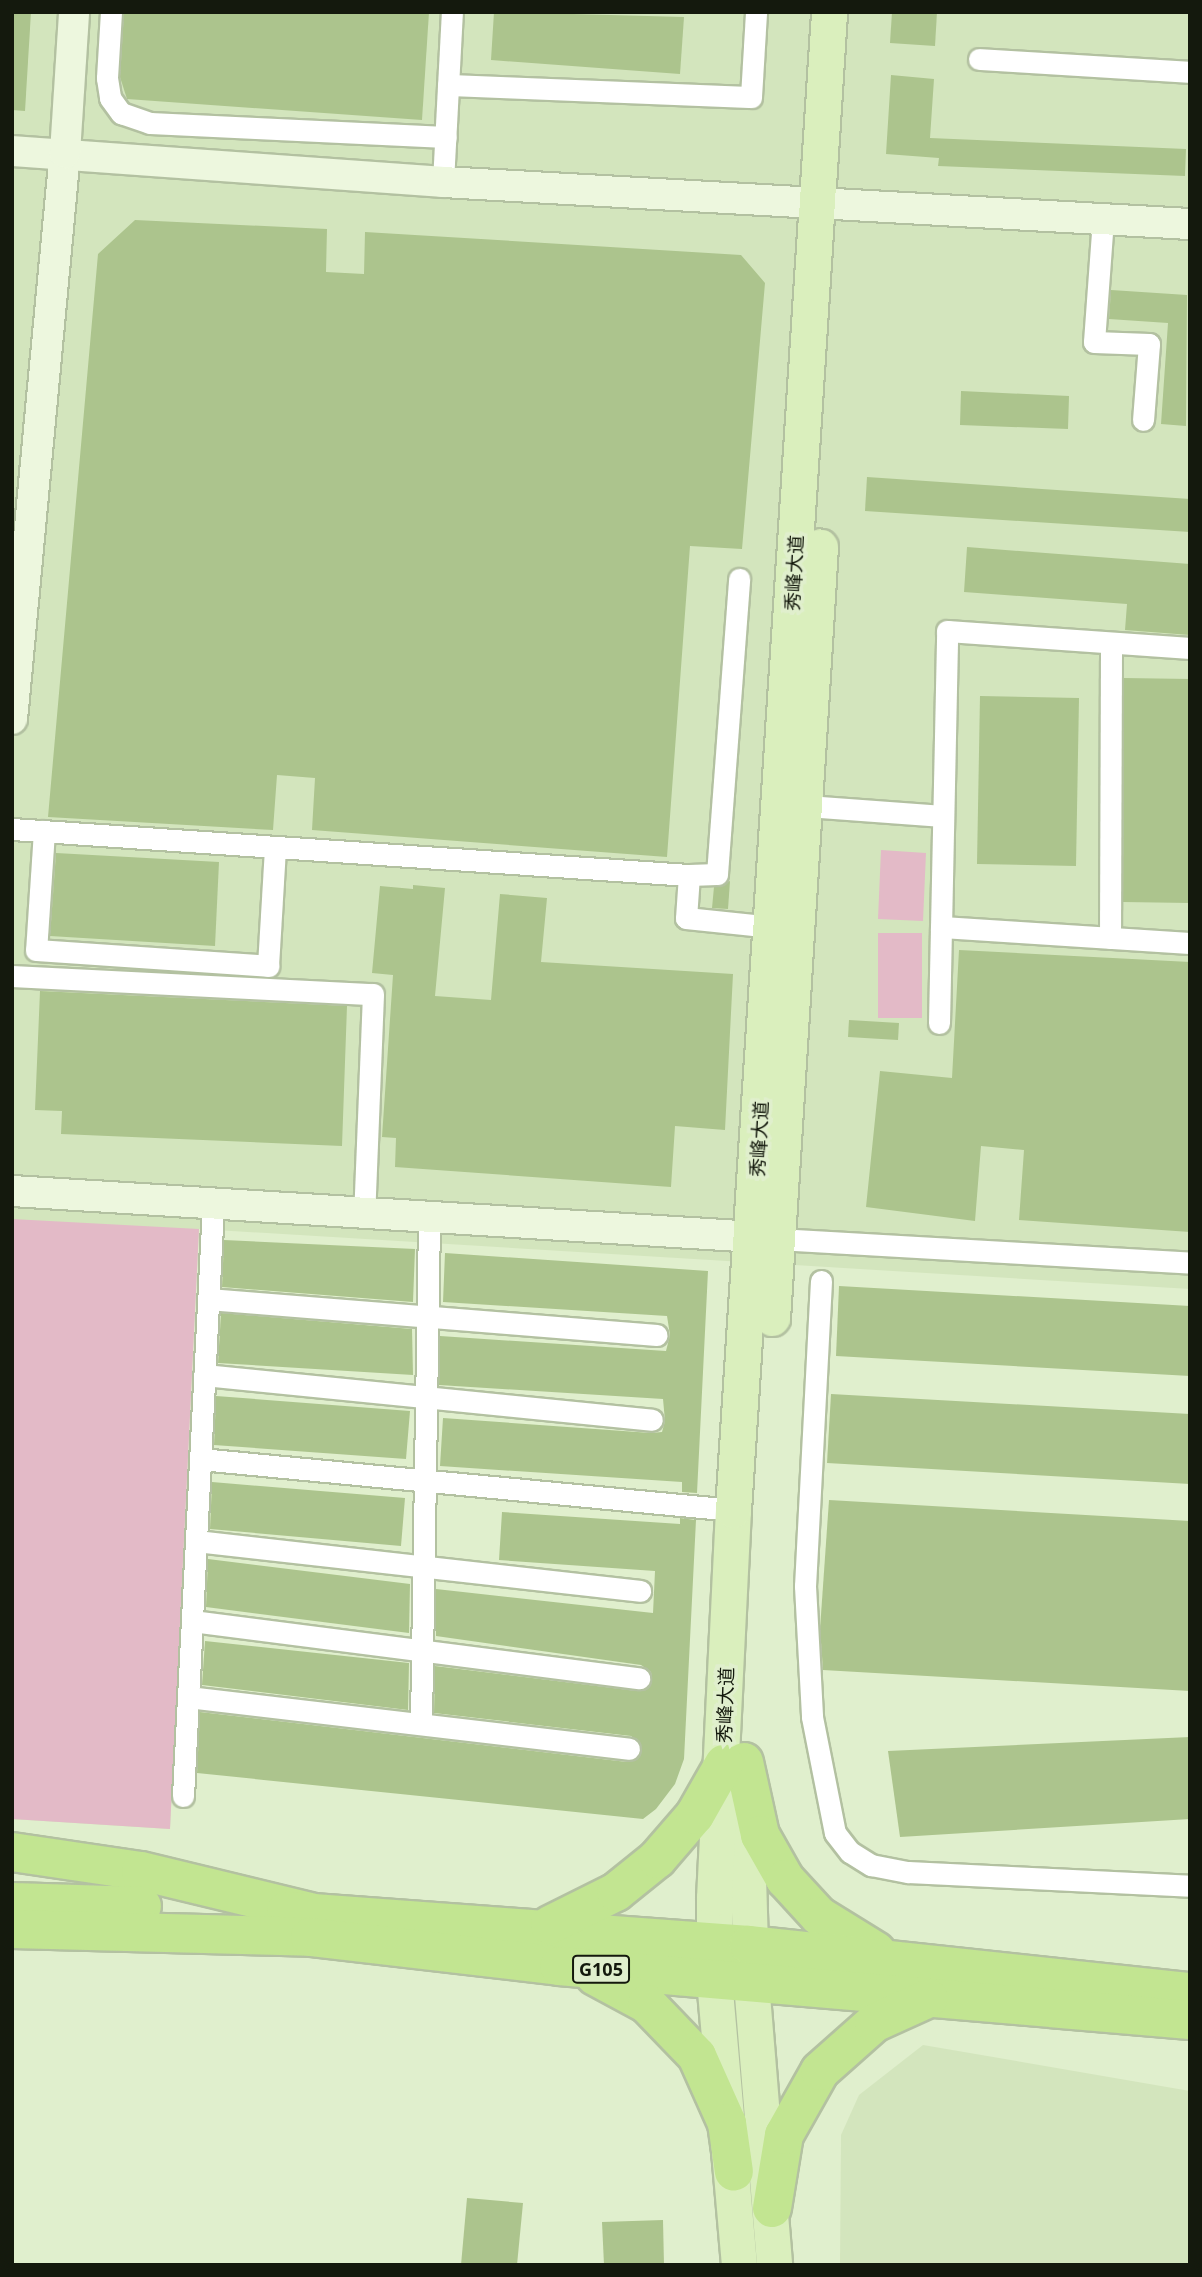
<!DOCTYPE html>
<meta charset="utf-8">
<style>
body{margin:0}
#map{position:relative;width:1202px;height:2277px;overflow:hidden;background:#e0efcd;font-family:"Open Sans","Noto Sans SC",sans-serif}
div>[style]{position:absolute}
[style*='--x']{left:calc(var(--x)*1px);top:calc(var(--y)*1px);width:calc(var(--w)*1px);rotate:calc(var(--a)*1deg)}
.built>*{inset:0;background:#d3e5bd}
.green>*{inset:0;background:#e3bac7}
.building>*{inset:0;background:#acc48d}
.roads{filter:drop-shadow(2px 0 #b3c1a1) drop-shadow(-2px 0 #b3c1a1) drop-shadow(0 2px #b3c1a1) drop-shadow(0 -2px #b3c1a1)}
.street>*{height:21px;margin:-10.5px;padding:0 10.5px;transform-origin:10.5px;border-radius:10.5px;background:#fff}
.secondary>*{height:30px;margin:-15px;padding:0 15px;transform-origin:15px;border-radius:15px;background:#edf7de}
.primary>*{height:35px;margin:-17.5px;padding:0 17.5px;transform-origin:17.5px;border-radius:17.5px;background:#daefbd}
.highway>*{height:38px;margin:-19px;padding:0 19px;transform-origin:19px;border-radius:19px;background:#c2e591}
span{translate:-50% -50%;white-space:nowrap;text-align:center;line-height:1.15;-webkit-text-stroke:7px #e0efcd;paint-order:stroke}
.shield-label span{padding:2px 5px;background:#e0efcd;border:2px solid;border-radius:5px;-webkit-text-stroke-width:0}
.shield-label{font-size:18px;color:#14190d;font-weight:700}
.street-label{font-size:19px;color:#14190d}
.frame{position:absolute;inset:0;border:14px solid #14190d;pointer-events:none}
</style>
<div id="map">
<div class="built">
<div style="clip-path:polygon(12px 12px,1190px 12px,1190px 1289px,199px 1229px,170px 1829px,12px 1819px)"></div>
<div style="clip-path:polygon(923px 2045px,1190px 2091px,1190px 2265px,840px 2265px,841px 2135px,859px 2095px)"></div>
</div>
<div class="green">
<div style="clip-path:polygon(881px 850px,926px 853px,923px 921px,878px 919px)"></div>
<div style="clip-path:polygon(878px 933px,922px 933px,922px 1018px,878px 1018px)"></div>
<div style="clip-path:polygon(12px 1219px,199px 1229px,170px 1829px,12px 1819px)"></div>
</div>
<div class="building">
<div style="clip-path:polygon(12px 12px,31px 12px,25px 111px,12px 110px)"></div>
<div style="clip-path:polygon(124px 12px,429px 12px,422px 120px,127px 99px,120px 77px)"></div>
<div style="clip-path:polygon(494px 12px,684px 17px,680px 74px,491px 60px)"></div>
<div style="clip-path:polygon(892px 12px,937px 12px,935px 46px,890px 43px)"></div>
<div style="clip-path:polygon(891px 75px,934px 79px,930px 138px,1186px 149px,1185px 176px,938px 166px,939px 158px,886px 154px)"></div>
<div style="clip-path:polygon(135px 220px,327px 229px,326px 272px,364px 274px,365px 232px,741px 255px,765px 283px,742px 549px,690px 546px,667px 857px,312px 830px,315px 778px,277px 775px,273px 830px,48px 817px,98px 254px)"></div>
<div style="clip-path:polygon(1111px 290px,1187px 295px,1186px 426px,1161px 424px,1168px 323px,1109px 319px)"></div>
<div style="clip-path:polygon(961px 391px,1069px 396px,1068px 429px,960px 425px)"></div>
<div style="clip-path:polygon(867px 477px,1190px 499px,1190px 532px,865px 511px)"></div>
<div style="clip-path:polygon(967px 547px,1190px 564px,1190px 635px,1125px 630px,1127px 604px,964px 592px)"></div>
<div style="clip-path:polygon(1124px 678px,1190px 679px,1190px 903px,1123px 902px)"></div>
<div style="clip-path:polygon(980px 696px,1079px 698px,1076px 866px,977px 864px)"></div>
<div style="clip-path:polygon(56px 853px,219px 862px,215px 946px,50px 936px)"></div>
<div style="clip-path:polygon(730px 881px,728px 909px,712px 908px,714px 887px)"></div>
<div style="clip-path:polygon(413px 885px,445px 888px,435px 996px,491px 1000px,500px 894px,547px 898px,541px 962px,733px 974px,725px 1130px,675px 1126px,671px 1187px,395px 1167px,396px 1138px,382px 1137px,393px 975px,372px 973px,380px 886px,413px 889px)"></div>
<div style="clip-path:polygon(959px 950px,1190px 962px,1190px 1232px,1019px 1220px,1024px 1150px,981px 1146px,975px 1221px,866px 1207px,880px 1071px,952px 1078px)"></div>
<div style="clip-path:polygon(40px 991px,347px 1006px,342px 1146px,61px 1134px,62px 1111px,35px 1110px)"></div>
<div style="clip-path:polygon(849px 1020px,899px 1023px,898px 1040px,848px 1037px)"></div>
<div style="clip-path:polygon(224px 1240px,415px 1249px,413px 1302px,222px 1287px)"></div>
<div style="clip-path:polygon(445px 1253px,708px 1271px,697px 1493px,682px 1492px,682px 1482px,440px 1466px,443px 1418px,651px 1433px,662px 1432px,665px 1421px,663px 1399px,439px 1385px,440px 1336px,666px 1351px,670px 1335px,667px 1316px,443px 1302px)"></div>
<div style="clip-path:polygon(839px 1286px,1190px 1306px,1190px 1376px,836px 1356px)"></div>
<div style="clip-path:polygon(221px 1313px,412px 1329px,413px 1375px,218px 1363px)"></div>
<div style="clip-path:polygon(831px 1394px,1190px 1414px,1190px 1484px,827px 1463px)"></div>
<div style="clip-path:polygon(216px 1396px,410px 1411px,406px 1459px,214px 1445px)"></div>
<div style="clip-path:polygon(212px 1482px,405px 1498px,401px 1546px,210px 1529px)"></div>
<div style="clip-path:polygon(829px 1500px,1190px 1521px,1190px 1691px,823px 1670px,820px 1629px)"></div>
<div style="clip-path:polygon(502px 1512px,680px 1524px,680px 1518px,696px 1520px,684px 1759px,675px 1784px,656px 1809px,643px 1819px,197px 1773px,200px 1712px,627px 1762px,639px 1757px,641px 1744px,631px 1736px,434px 1713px,435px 1666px,637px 1691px,652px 1680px,651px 1672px,641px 1665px,436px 1636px,436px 1589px,653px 1613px,655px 1571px,499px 1560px)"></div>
<div style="clip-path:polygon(208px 1559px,410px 1584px,409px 1633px,206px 1607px)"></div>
<div style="clip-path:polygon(205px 1641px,409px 1663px,408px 1710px,202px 1685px)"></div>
<div style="clip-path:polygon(1190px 1737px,1190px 1819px,900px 1837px,888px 1751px)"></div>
<div style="clip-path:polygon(467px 2198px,523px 2203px,517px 2265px,461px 2265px)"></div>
<div style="clip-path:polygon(663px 2220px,664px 2265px,604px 2265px,602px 2222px)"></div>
</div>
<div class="roads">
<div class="street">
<div style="--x:111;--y:12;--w:66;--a:93.5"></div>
<div style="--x:107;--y:78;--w:20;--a:81"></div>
<div style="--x:110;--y:98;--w:19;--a:54"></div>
<div style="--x:121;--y:113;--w:31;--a:19"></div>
<div style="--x:150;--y:123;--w:296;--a:2.7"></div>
<div style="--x:979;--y:59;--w:211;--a:3.5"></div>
<div style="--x:448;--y:85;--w:303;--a:2.3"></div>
<div style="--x:751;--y:97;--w:85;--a:-86.6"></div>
<div style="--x:443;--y:182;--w:170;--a:-87"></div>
<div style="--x:1103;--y:219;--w:123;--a:94.2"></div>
<div style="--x:1094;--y:342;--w:55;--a:2.1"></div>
<div style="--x:1149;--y:344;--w:76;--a:94.5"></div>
<div style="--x:807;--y:806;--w:136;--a:4.2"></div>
<div style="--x:12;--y:829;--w:679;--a:3.89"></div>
<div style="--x:689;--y:875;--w:43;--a:94"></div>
<div style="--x:686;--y:918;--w:87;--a:5.9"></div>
<div style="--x:44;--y:831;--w:119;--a:93.8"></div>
<div style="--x:36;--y:950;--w:233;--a:3.9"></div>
<div style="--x:268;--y:966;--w:119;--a:-86.6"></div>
<div style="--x:689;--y:875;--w:28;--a:-2"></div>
<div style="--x:717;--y:874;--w:296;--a:-85.7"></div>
<div style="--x:941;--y:927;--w:250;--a:3.7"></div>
<div style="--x:1110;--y:938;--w:295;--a:-89.8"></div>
<div style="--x:12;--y:976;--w:361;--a:2.9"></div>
<div style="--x:373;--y:994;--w:220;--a:92.3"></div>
<div style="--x:939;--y:1023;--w:392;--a:-88.8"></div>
<div style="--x:947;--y:631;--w:244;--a:4"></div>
<div style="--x:779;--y:1239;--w:412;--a:3.3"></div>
<div style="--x:821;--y:1281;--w:305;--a:93"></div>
<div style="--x:805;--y:1586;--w:131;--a:86.9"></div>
<div style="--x:812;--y:1717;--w:118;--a:78.8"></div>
<div style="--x:835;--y:1833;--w:24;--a:52"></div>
<div style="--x:850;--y:1852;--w:25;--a:32"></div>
<div style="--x:871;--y:1865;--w:38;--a:11"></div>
<div style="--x:908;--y:1872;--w:282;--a:2.8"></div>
<div style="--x:208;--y:1299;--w:450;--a:4.6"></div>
<div style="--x:204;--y:1375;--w:450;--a:5.7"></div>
<div style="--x:200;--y:1459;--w:535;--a:5.47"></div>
<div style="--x:196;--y:1541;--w:447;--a:6.4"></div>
<div style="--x:192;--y:1621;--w:451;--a:7.3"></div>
<div style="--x:188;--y:1697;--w:444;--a:6.7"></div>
<div style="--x:421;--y:1724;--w:506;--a:-89.09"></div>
<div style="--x:183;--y:1796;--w:592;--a:-87.09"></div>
</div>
<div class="secondary">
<div style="--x:12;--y:151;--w:432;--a:4.1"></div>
<div style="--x:443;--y:182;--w:748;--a:3.22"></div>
<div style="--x:12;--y:719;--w:568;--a:-84.65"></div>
<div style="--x:65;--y:153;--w:141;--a:-86.3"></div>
<div style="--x:12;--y:1191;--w:761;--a:3.54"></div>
</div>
<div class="primary">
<div style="--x:772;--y:1318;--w:773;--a:-86.44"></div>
<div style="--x:746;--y:1804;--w:179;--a:88.4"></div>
<div style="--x:751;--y:1983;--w:283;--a:85.3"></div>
<div style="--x:739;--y:2265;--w:287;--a:-95"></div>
<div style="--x:714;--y:1979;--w:81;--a:-90"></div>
<div style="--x:714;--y:1898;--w:388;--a:-87.2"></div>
<div style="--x:733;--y:1510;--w:1501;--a:-86.33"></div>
</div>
<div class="highway">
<div style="--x:744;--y:1762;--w:75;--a:77.6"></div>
<div style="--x:760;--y:1835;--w:51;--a:60.4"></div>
<div style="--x:785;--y:1879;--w:50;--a:47.4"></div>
<div style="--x:819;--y:1916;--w:67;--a:31.6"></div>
<div style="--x:12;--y:1852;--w:130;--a:8.4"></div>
<div style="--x:141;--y:1871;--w:175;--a:13.6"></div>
<div style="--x:12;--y:1902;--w:130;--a:1.8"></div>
<div style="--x:286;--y:1911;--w:464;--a:4.2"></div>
<div style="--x:749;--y:1945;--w:443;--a:6.1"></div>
<div style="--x:550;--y:1925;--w:74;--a:-26.6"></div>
<div style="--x:616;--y:1892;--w:53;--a:-38.8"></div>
<div style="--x:657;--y:1859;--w:58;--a:-49.2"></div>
<div style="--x:695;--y:1815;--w:59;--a:-60.4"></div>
<div style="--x:12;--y:1929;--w:298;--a:1.5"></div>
<div style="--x:310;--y:1937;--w:251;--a:6.6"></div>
<div style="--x:559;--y:1966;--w:633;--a:4.89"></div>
<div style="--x:595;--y:1976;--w:59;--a:28.3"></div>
<div style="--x:647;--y:2004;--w:72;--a:46.1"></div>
<div style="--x:697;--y:2056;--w:73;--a:65.9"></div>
<div style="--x:727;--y:2123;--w:49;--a:81.9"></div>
<div style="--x:772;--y:2208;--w:74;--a:-80.7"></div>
<div style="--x:784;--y:2135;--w:73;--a:-60.6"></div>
<div style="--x:820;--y:2071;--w:72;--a:-41.6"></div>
<div style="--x:874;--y:2023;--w:60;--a:-24.4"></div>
</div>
</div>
<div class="shield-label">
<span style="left:601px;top:1969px">G105</span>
</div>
<div class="street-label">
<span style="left:795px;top:573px;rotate:-87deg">秀峰大道</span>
<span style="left:760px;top:1139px;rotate:-87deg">秀峰大道</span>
<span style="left:726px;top:1705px;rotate:-88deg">秀峰大道</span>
</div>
<div class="frame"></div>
</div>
